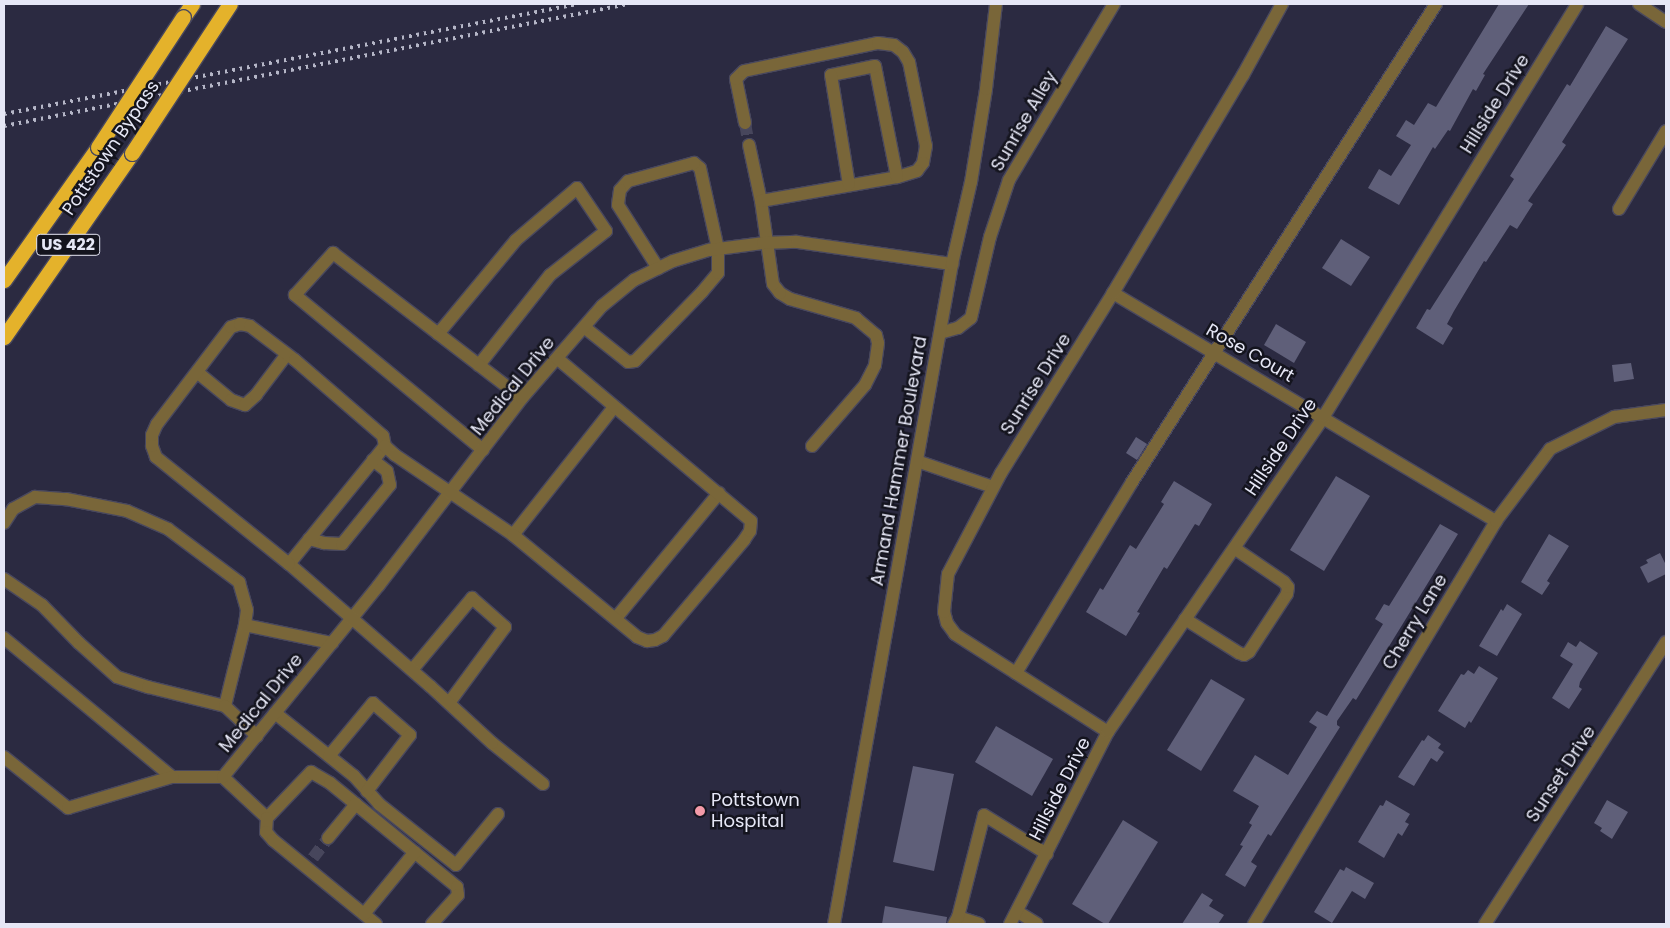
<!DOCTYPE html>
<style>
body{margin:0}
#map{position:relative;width:1670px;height:928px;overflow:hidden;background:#2b2a41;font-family:Poppins,sans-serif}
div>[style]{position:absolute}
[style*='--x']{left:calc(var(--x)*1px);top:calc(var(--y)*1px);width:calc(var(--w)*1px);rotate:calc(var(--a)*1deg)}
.building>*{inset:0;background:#5f5f79}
.minor-tunnel>*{height:12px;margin-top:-6px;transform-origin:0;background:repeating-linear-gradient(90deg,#47465c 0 12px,transparent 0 18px)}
.roads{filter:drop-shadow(1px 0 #49485e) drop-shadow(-1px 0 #49485e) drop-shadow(0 1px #49485e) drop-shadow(0 -1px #49485e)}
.minor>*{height:12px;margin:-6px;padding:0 6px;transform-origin:6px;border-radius:6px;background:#796639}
.highway>*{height:15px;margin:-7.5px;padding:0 7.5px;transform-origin:7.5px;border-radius:7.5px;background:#e4b22b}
.rail>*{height:4px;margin-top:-2px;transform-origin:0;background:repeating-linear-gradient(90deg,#b5b6c7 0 2.5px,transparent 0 7.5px)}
.bridges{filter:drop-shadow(1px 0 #49485e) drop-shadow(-1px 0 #49485e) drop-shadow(0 1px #49485e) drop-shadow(0 -1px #49485e)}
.highway-bridge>*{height:15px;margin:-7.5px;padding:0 7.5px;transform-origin:7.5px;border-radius:7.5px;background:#e4b22b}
.dots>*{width:14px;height:14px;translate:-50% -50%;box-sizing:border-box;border:2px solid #14141e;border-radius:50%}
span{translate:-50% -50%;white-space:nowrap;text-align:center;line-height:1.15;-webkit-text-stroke:5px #14141e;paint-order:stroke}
.shield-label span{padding:1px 4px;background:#14141e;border:1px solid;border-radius:4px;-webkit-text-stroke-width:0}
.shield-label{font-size:16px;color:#e6e7f6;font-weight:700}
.street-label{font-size:18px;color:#e6e7f6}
.poi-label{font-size:18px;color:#e6e7f6}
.left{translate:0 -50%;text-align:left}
.frame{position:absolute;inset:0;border:5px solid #e6e7f6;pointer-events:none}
</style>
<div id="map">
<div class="building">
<div style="clip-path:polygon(1499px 4px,1529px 4px,1483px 74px,1485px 75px,1476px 91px,1473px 89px,1450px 131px,1448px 130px,1435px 149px,1433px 147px,1399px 205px,1368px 188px,1379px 169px,1391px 176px,1411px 145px,1396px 136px,1406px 120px,1414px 125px,1428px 103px,1436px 107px)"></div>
<div style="clip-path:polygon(1606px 26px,1628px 39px,1562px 142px,1566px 145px,1528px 201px,1533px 204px,1517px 229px,1510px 225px,1486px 262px,1484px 261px,1454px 311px,1447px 324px,1453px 328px,1443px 345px,1416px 328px,1427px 309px,1430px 310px,1514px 179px,1510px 176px,1567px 84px,1570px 86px)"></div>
<div style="clip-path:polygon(1341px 239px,1370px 257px,1351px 286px,1322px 268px)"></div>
<div style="clip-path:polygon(1276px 324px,1306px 342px,1294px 363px,1264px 345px)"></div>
<div style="clip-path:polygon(1631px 363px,1634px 379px,1614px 382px,1612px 365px)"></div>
<div style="clip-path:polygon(1136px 437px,1147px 444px,1137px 460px,1126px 453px)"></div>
<div style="clip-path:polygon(1336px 476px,1370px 496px,1324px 571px,1290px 550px)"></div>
<div style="clip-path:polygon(1174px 481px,1212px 504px,1199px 526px,1195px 524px,1167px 569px,1164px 567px,1137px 612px,1140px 613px,1126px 636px,1086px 612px,1100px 588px,1103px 590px,1130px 545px,1136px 549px,1164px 504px,1161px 502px)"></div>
<div style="clip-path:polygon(1440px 524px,1458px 534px,1356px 700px,1353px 698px,1337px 721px,1337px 725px,1340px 727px,1271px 836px,1268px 834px,1251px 862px,1257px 866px,1245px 887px,1225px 875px,1243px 846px,1240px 845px,1252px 825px,1249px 823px,1259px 806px,1233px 791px,1255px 755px,1288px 775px,1317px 727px,1309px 722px,1317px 711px,1327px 716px,1383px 624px,1375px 619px,1384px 604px,1389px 606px)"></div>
<div style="clip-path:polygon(1549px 534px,1569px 546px,1547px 581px,1550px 583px,1542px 595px,1521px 582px)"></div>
<div style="clip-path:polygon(1660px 553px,1666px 565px,1666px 574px,1648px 583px,1640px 567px,1648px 563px,1646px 560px)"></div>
<div style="clip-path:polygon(1507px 604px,1522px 614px,1497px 656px,1479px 646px,1501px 609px,1503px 611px)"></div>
<div style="clip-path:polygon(1580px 641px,1598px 653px,1580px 682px,1579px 687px,1582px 689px,1569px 709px,1552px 698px,1573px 664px,1560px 656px,1568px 642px,1576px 647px)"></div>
<div style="clip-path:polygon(1479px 666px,1498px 678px,1471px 723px,1469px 721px,1465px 728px,1438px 711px,1461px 674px,1464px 675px,1468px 670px,1474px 674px)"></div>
<div style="clip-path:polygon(1211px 679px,1245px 699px,1201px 771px,1167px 750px)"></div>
<div style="clip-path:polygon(996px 726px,1053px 759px,1032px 796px,975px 762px)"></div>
<div style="clip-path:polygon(1428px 735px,1441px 744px,1438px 748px,1444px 752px,1437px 762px,1431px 758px,1414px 786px,1398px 777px,1422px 740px,1424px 741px)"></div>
<div style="clip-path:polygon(913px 766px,954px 774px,934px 871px,893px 862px)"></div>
<div style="clip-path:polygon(1386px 800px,1410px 814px,1405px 822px,1409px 824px,1402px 836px,1398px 833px,1384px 858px,1358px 842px,1380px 805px,1383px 806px)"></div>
<div style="clip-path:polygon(1607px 800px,1628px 812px,1612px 839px,1600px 831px,1602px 828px,1594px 823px)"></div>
<div style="clip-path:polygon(1123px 820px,1158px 842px,1108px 924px,1105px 924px,1072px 904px)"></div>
<div style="clip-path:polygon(1346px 867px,1374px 883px,1365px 899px,1352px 891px,1332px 923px,1314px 912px,1340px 869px,1344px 871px)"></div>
<div style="clip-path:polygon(1202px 893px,1213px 900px,1209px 906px,1224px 915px,1218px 924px,1182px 924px)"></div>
<div style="clip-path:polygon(885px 906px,947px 917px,946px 924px,882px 924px)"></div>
</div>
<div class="minor-tunnel">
<div style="--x:745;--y:123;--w:22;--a:80"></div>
<div style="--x:313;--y:858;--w:25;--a:-53"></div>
</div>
<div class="roads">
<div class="minor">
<div style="--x:1639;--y:4;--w:32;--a:34"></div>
<div style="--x:745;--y:123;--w:45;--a:-101.6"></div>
<div style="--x:736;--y:79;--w:11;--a:-45"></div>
<div style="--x:744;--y:71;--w:137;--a:-11.8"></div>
<div style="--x:878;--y:43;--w:16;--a:7"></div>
<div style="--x:894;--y:45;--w:11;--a:38"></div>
<div style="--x:903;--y:52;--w:12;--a:59"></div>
<div style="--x:909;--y:62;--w:86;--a:78.6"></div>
<div style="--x:926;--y:146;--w:17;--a:100"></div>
<div style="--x:923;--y:163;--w:10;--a:127"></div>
<div style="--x:917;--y:171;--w:21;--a:163"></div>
<div style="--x:749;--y:145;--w:57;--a:77.9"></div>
<div style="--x:1619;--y:209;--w:91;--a:-58.9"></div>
<div style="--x:1113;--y:293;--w:446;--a:30.8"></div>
<div style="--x:584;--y:327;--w:56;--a:38.5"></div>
<div style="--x:628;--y:362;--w:7;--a:-8"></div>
<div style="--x:635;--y:361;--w:96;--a:-45.8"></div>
<div style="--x:702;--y:292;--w:25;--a:-50"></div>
<div style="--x:718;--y:273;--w:24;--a:-90"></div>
<div style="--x:718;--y:249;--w:83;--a:-102.5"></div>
<div style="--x:700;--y:168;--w:8;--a:-140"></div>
<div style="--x:694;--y:163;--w:68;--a:164.7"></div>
<div style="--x:628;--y:181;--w:12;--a:132"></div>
<div style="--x:620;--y:190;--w:15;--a:98"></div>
<div style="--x:618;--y:205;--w:75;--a:57.6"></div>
<div style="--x:940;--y:333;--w:19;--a:-16"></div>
<div style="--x:958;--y:328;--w:16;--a:-38"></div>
<div style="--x:971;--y:318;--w:83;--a:-76.8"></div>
<div style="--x:990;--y:237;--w:60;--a:-71.6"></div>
<div style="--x:1009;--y:180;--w:205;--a:-59.2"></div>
<div style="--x:438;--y:334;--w:122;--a:-50.3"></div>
<div style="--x:516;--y:240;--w:80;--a:-40.4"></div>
<div style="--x:577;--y:188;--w:52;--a:56"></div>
<div style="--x:606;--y:231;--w:71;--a:141.8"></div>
<div style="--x:550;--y:275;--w:115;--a:128.3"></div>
<div style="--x:197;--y:372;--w:44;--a:39.5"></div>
<div style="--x:231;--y:400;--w:15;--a:20"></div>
<div style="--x:245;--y:405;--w:15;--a:-42"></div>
<div style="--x:256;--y:395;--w:51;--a:-52.9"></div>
<div style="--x:812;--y:446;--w:81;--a:-49"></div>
<div style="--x:865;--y:385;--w:22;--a:-63"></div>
<div style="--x:875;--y:365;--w:22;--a:-82"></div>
<div style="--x:878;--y:343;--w:8;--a:-104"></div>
<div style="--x:876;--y:335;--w:26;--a:-140"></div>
<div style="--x:856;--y:318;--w:69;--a:-163.9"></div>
<div style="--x:790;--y:299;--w:12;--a:-149"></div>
<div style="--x:780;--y:293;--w:11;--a:-128"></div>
<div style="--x:773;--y:284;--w:84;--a:-98.2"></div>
<div style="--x:761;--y:201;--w:138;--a:-10"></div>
<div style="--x:897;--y:177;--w:113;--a:-101.2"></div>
<div style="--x:875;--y:66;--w:45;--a:168.4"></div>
<div style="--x:831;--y:75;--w:111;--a:80.7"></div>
<div style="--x:483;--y:450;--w:244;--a:-140.5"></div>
<div style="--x:295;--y:295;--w:57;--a:-47.9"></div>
<div style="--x:333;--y:253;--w:238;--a:37.5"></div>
<div style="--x:917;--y:461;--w:80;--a:18.9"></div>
<div style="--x:4;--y:523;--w:17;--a:-57"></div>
<div style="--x:13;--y:509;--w:25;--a:-29"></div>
<div style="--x:35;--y:497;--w:31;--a:4"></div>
<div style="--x:66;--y:499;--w:62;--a:11.1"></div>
<div style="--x:127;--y:511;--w:45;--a:23.7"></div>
<div style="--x:168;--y:529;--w:89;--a:36.7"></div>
<div style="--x:239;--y:582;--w:29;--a:74"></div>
<div style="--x:247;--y:610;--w:15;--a:98"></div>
<div style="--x:245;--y:625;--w:83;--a:103.9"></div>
<div style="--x:513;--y:535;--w:163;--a:-51.7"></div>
<div style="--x:309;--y:539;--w:16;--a:15"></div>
<div style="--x:324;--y:543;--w:18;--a:3"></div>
<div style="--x:342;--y:544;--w:76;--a:-50.9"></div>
<div style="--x:390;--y:485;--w:14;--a:-102"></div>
<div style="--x:387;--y:471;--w:18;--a:-142"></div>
<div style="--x:289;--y:564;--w:152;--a:-50.9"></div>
<div style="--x:4;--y:579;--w:46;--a:34.4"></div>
<div style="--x:42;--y:605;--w:53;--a:45.8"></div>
<div style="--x:79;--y:643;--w:51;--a:41.8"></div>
<div style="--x:117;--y:677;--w:33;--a:18"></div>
<div style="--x:148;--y:687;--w:79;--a:13.9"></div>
<div style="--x:225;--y:706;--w:44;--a:43.2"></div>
<div style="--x:616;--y:618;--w:162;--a:-50.5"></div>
<div style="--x:1185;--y:619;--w:64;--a:32.2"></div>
<div style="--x:1239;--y:653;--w:5;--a:22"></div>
<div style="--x:1244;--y:655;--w:6;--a:-31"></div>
<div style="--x:1249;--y:652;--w:69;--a:-56.8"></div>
<div style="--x:1287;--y:594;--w:7;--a:-82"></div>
<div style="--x:1288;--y:587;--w:6;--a:-129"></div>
<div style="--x:1284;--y:582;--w:60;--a:-145.8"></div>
<div style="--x:245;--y:625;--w:89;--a:11.7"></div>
<div style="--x:4;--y:638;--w:218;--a:39.6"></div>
<div style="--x:172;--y:777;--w:51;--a:0"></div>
<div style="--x:223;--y:777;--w:60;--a:43"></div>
<div style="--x:267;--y:818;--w:64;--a:-46.3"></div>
<div style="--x:311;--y:772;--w:22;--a:30"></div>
<div style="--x:330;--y:783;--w:164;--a:39.3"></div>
<div style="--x:457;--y:887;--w:8;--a:83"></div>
<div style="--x:458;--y:895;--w:39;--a:132"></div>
<div style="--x:412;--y:670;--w:94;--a:-50.2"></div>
<div style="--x:472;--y:598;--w:44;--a:41.3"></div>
<div style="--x:505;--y:627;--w:94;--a:126.4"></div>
<div style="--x:1016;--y:673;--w:223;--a:-58.7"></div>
<div style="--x:1132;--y:482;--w:566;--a:-57.54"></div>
<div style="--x:275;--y:713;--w:101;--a:38.6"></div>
<div style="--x:354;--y:776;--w:38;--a:48"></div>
<div style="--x:379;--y:804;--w:98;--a:38.4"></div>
<div style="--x:456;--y:865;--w:66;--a:-50.5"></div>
<div style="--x:1108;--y:732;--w:182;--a:-147.4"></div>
<div style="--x:955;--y:634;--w:14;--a:-126"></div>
<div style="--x:947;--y:623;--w:11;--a:-105"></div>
<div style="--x:944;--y:612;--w:38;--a:-84"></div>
<div style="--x:948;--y:574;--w:114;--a:-62.3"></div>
<div style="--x:1001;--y:473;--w:212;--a:-58.1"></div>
<div style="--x:1113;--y:293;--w:254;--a:-59.2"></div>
<div style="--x:1243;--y:75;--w:81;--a:-61.2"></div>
<div style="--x:329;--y:756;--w:69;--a:-50.3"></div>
<div style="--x:373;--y:703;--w:49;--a:40.9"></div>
<div style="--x:410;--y:735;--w:71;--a:127.5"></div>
<div style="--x:4;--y:757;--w:82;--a:38.6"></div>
<div style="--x:68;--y:808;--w:109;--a:-16.6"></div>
<div style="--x:223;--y:777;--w:247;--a:-50.9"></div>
<div style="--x:379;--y:585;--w:235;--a:-52.6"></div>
<div style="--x:522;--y:398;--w:122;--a:-49"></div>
<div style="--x:602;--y:306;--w:41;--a:-39.1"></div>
<div style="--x:634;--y:280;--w:43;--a:-26"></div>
<div style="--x:673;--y:261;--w:39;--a:-17"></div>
<div style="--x:710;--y:250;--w:53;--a:-7.5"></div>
<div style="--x:763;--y:243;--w:34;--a:-2"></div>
<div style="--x:797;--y:242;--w:157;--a:8.1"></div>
<div style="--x:543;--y:784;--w:65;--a:-141.2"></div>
<div style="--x:492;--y:743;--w:84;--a:-137.4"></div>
<div style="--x:430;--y:686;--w:186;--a:-139.1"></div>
<div style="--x:289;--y:564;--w:171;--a:-141.2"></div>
<div style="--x:156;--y:457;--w:12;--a:-110"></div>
<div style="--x:152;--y:446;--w:11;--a:-90"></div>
<div style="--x:152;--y:435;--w:12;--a:-66"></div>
<div style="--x:157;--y:424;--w:122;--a:-52.7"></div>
<div style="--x:231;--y:327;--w:9;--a:-18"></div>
<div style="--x:240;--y:324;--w:10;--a:11"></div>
<div style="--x:250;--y:326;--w:56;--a:37.1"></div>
<div style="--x:295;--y:360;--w:116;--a:40.8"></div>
<div style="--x:383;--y:436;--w:10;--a:79"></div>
<div style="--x:385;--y:446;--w:13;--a:42"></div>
<div style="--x:395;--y:455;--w:143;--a:34.1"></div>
<div style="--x:513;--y:535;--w:161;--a:39.4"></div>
<div style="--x:637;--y:637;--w:11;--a:22"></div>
<div style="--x:647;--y:641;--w:8;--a:-7"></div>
<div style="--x:655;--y:640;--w:9;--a:-27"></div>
<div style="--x:663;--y:636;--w:126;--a:-49.8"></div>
<div style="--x:744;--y:540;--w:11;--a:-56"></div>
<div style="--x:750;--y:531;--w:10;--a:-84"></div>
<div style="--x:751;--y:521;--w:253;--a:-140"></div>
<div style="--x:267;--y:818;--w:14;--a:94"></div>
<div style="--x:266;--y:832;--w:11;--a:49"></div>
<div style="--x:273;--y:840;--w:133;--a:39.2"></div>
<div style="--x:328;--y:838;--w:44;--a:-50.5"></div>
<div style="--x:1018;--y:912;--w:22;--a:32"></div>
<div style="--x:364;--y:914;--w:80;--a:-50.6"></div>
<div style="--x:958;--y:917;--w:22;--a:18"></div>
<div style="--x:834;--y:924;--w:670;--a:-79.86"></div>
<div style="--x:952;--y:264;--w:84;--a:-77"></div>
<div style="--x:971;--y:182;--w:94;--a:-80.8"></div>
<div style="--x:986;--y:89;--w:86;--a:-83.3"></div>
<div style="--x:954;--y:924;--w:8;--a:-60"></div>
<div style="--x:958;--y:917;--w:105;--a:-75.7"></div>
<div style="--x:984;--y:815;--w:74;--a:31.8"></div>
<div style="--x:1010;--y:924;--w:216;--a:-63"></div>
<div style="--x:1108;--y:732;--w:383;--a:-55.6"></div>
<div style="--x:1324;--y:416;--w:483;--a:-58.4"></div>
<div style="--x:1254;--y:924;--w:470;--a:-59"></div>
<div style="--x:1496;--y:521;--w:90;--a:-53.1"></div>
<div style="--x:1550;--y:449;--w:72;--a:-26.6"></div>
<div style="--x:1614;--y:417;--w:52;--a:-7.7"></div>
<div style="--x:1485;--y:924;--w:335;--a:-57.3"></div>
</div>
<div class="highway">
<div style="--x:183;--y:17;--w:16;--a:-55"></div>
<div style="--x:4;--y:280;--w:163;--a:-54.7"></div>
<div style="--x:4;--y:337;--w:224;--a:-55.2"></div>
</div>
</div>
<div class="rail">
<div style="--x:4;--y:114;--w:584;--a:-10.85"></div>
<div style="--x:4;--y:126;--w:637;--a:-11.05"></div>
</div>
<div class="bridges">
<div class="highway-bridge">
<div style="--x:98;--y:147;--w:155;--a:-56.8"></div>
<div style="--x:132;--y:153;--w:178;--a:-56.7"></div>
</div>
</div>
<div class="dots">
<div style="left:700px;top:811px;background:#f39aa8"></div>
</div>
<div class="shield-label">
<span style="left:68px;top:245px">US 422</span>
</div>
<div class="street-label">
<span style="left:1495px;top:104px;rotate:-58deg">Hillside Drive</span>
<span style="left:1024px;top:121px;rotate:-60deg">Sunrise Alley</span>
<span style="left:111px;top:148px;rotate:-56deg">Pottstown Bypass</span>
<span style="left:1250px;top:353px;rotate:30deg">Rose Court</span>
<span style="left:1036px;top:384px;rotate:-58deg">Sunrise Drive</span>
<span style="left:513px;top:386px;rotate:-51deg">Medical Drive</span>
<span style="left:1281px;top:447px;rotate:-56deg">Hillside Drive</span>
<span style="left:899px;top:461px;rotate:-80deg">Armand Hammer Boulevard</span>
<span style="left:1415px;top:622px;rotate:-59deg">Cherry Lane</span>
<span style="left:261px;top:703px;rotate:-51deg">Medical Drive</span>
<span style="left:1561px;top:774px;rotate:-57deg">Sunset Drive</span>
<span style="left:1060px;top:789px;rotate:-63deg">Hillside Drive</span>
</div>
<div class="poi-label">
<span class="left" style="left:711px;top:811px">Pottstown<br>Hospital</span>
</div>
<div class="frame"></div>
</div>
